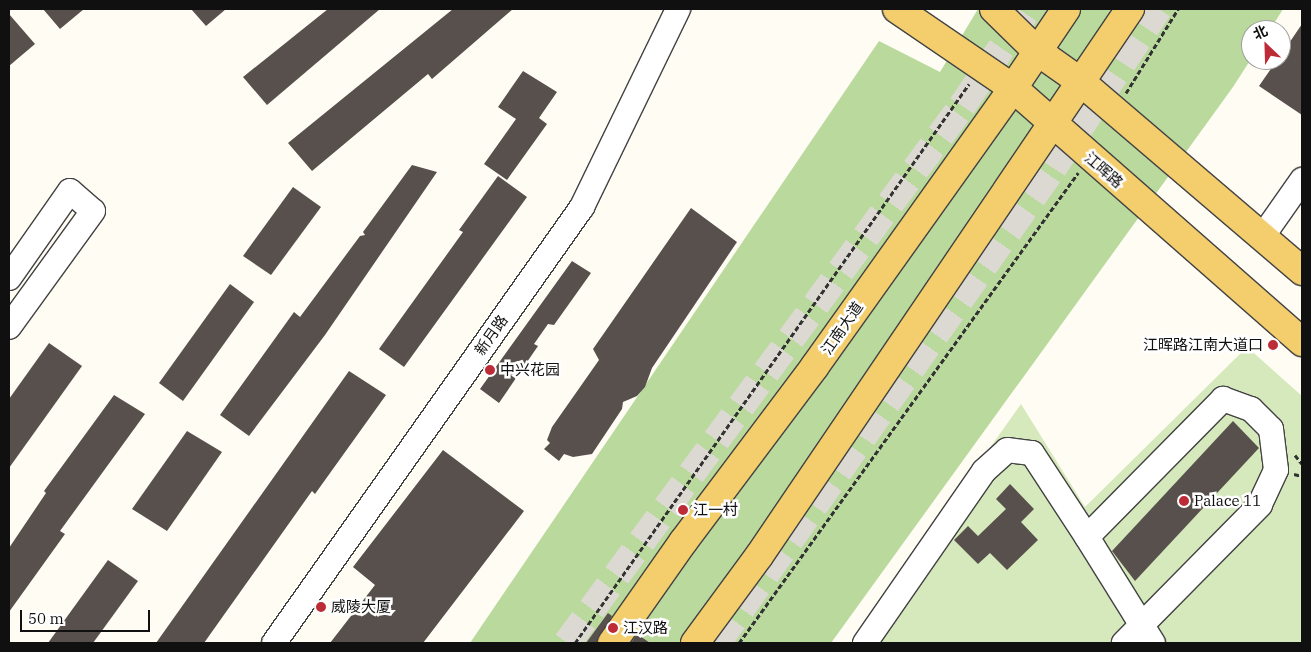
<!DOCTYPE html>
<meta charset="utf-8">
<style>
body{margin:0}
#map{position:relative;width:1311px;height:652px;overflow:hidden;background:#fffcf3;font-family:"IBM Plex Serif","Noto Sans SC",serif}
div>[style]{position:absolute}
[style*='--x']{left:calc(var(--x)*1px);top:calc(var(--y)*1px);width:calc(var(--w)*1px);rotate:calc(var(--a)*1deg)}
.green>*{inset:0;background:#d5e9bc}
.forest>*{inset:0;background:#bad99c}
.building>*{inset:0;background:#58504c}
.highway-tunnel>*{height:28px;margin-top:-14px;transform-origin:0;background:repeating-linear-gradient(90deg,#dbd9d1 0 28px,transparent 0 42px)}
.path>*{height:3px;margin-top:-1.5px;transform-origin:0;background:repeating-linear-gradient(90deg,#323232 0 5px,transparent 0 7.5px)}
.roads{filter:drop-shadow(1px 0 #434343) drop-shadow(-1px 0 #434343) drop-shadow(0 1px #434343) drop-shadow(0 -1px #434343)}
.minor>*{height:24px;margin:-12px;padding:0 12px;transform-origin:12px;border-radius:12px;background:#fff}
.major>*{height:28px;margin:-14px;padding:0 14px;transform-origin:14px;border-radius:14px;background:#f4ce6d}
.dots>*{width:14px;height:14px;translate:-50% -50%;box-sizing:border-box;border:2px solid #fff;border-radius:50%}
span{translate:-50% -50%;white-space:nowrap;text-align:center;line-height:1.15;-webkit-text-stroke:5px #fff;paint-order:stroke}
.street-label{font-size:15px;color:#101010}
.poi-label{font-size:15px;color:#101010}
.right{translate:-100% -50%;text-align:right}
.left{translate:0 -50%;text-align:left}
.frame{position:absolute;inset:0;border:10px solid #101010;pointer-events:none}
.north{position:absolute;left:1241px;top:20px;width:50px;height:50px;box-sizing:border-box;background:#fff;border:1px solid #9f9f9f;border-radius:50%;rotate:336deg;font-size:14px;font-weight:700;line-height:20px;text-align:center;color:#101010}
.north::after{content:'';display:block;margin:auto;width:18px;height:22px;background:#bd2b37;clip-path:polygon(50% 0,100% 100%,50% 72%,0 100%)}
.scale{position:absolute;left:20px;top:610px;width:130px;height:22px;box-sizing:border-box;border:2px solid #101010;border-top:0;padding-left:6px;font-size:15px;line-height:18px;white-space:nowrap;color:#101010;-webkit-text-stroke:4px #fff;paint-order:stroke}
</style>
<div id="map">
<div class="green">
<div style="clip-path:polygon(1247px 347px,1302px 396px,1302px 643px,851px 643px,1021px 404px,1085px 507px)"></div>
</div>
<div class="forest">
<div style="clip-path:polygon(978px 9px,1283px 9px,1270px 30px,1251px 30px,1251px 59px,1233px 87px,831px 643px,470px 643px,879px 41px,940px 72px)"></div>
</div>
<div class="building">
<div style="clip-path:polygon(43px 9px,84px 9px,60px 29px)"></div>
<div style="clip-path:polygon(191px 9px,226px 9px,206px 26px)"></div>
<div style="clip-path:polygon(328px 9px,380px 9px,267px 105px,243px 77px)"></div>
<div style="clip-path:polygon(453px 9px,513px 9px,432px 79px,428px 74px,312px 171px,288px 143px)"></div>
<div style="clip-path:polygon(9px 14px,35px 44px,9px 66px)"></div>
<div style="clip-path:polygon(1302px 24px,1302px 115px,1259px 86px,1277px 60px,1281px 60px,1281px 55px)"></div>
<div style="clip-path:polygon(523px 71px,557px 92px,539px 118px,547px 124px,507px 180px,484px 164px,516px 119px,498px 107px)"></div>
<div style="clip-path:polygon(412px 165px,437px 172px,325px 335px,249px 436px,220px 415px,294px 312px,300px 317px,360px 236px,365px 235px,363px 232px)"></div>
<div style="clip-path:polygon(498px 176px,527px 197px,404px 367px,379px 349px,463px 232px,459px 230px)"></div>
<div style="clip-path:polygon(293px 187px,321px 207px,271px 275px,243px 256px)"></div>
<div style="clip-path:polygon(691px 208px,737px 242px,652px 368px,645px 387px,637px 396px,623px 402px,622px 409px,592px 454px,573px 457px,564px 454px,559px 461px,544px 449px,550px 443px,547px 440px,552px 427px,599px 360px,593px 349px)"></div>
<div style="clip-path:polygon(572px 261px,591px 273px,554px 325px,548px 324px,534px 344px,538px 346px,499px 403px,480px 389px)"></div>
<div style="clip-path:polygon(230px 284px,254px 302px,183px 401px,159px 383px)"></div>
<div style="clip-path:polygon(49px 343px,82px 366px,9px 468px,9px 399px)"></div>
<div style="clip-path:polygon(349px 371px,386px 395px,315px 494px,312px 491px,204px 643px,156px 643px)"></div>
<div style="clip-path:polygon(114px 395px,145px 414px,60px 531px,65px 534px,9px 612px,9px 548px,46px 493px,44px 491px)"></div>
<div style="clip-path:polygon(1233px 421px,1259px 448px,1135px 581px,1112px 551px)"></div>
<div style="clip-path:polygon(187px 431px,222px 452px,167px 531px,132px 509px)"></div>
<div style="clip-path:polygon(443px 450px,524px 511px,423px 643px,330px 643px,375px 585px,353px 567px)"></div>
<div style="clip-path:polygon(1010px 484px,1034px 509px,1021px 522px,1038px 540px,1007px 570px,990px 553px,978px 564px,954px 540px,968px 526px,978px 536px,1006px 509px,996px 499px)"></div>
<div style="clip-path:polygon(108px 560px,138px 581px,93px 643px,48px 643px)"></div>
<div style="clip-path:polygon(608px 613px,612px 616px,597px 643px,586px 643px)"></div>
<div style="clip-path:polygon(637px 634px,650px 643px,631px 643px)"></div>
</div>
<div class="highway-tunnel">
<div style="--x:567;--y:643;--w:667;--a:-53.66"></div>
<div style="--x:962;--y:106;--w:117;--a:-55.8"></div>
<div style="--x:717;--y:643;--w:582;--a:-54.73"></div>
<div style="--x:1053;--y:168;--w:191;--a:-56.6"></div>
</div>
<div class="path">
<div style="--x:1126;--y:93;--w:99;--a:-58.2"></div>
<div style="--x:1295;--y:455;--w:11;--a:52"></div>
<div style="--x:1294;--y:474;--w:8;--a:14"></div>
<div style="--x:575;--y:643;--w:684;--a:-54.82"></div>
<div style="--x:739;--y:643;--w:580;--a:-54.2"></div>
</div>
<div class="roads">
<div class="minor">
<div style="--x:1262;--y:237;--w:70;--a:-54.9"></div>
<div style="--x:9;--y:278;--w:106;--a:-55"></div>
<div style="--x:70;--y:191;--w:30;--a:41"></div>
<div style="--x:93;--y:211;--w:143;--a:125.9"></div>
<div style="--x:1087;--y:537;--w:125;--a:58.1"></div>
<div style="--x:274;--y:643;--w:534;--a:-54.76"></div>
<div style="--x:582;--y:207;--w:220;--a:-64.1"></div>
<div style="--x:865;--y:643;--w:209;--a:-55.3"></div>
<div style="--x:984;--y:471;--w:31;--a:-42"></div>
<div style="--x:1007;--y:450;--w:25;--a:7"></div>
<div style="--x:1032;--y:453;--w:100;--a:56.8"></div>
<div style="--x:1087;--y:537;--w:194;--a:-45.4"></div>
<div style="--x:1223;--y:399;--w:30;--a:20"></div>
<div style="--x:1251;--y:409;--w:28;--a:45"></div>
<div style="--x:1271;--y:429;--w:41;--a:83"></div>
<div style="--x:1276;--y:470;--w:38;--a:115"></div>
<div style="--x:1260;--y:505;--w:194;--a:134.6"></div>
</div>
<div class="major">
<div style="--x:897;--y:9;--w:140;--a:34.3"></div>
<div style="--x:1013;--y:88;--w:385;--a:41.3"></div>
<div style="--x:994;--y:9;--w:60;--a:44.3"></div>
<div style="--x:1037;--y:51;--w:54;--a:35.2"></div>
<div style="--x:1081;--y:82;--w:291;--a:40.5"></div>
<div style="--x:612;--y:643;--w:123;--a:-54.9"></div>
<div style="--x:683;--y:542;--w:220;--a:-53.1"></div>
<div style="--x:815;--y:366;--w:341;--a:-54.5"></div>
<div style="--x:1013;--y:88;--w:95;--a:-56.1"></div>
<div style="--x:695;--y:643;--w:108;--a:-53.7"></div>
<div style="--x:759;--y:556;--w:661;--a:-55.85"></div>
</div>
</div>
<div class="dots">
<div style="left:1273px;top:345px;background:#bd2b37"></div>
<div style="left:490px;top:370px;background:#bd2b37"></div>
<div style="left:1184px;top:501px;background:#bd2b37"></div>
<div style="left:683px;top:510px;background:#bd2b37"></div>
<div style="left:321px;top:607px;background:#bd2b37"></div>
<div style="left:613px;top:628px;background:#bd2b37"></div>
</div>
<div class="street-label">
<span style="left:1104px;top:170px;rotate:41deg">江晖路</span>
<span style="left:842px;top:328px;rotate:-55deg">江南大道</span>
<span style="left:491px;top:335px;rotate:-55deg">新月路</span>
</div>
<div class="poi-label">
<span class="right" style="left:1263px;top:345px">江晖路江南大道口</span>
<span class="left" style="left:500px;top:370px">中兴花园</span>
<span class="left" style="left:1194px;top:501px">Palace 11</span>
<span class="left" style="left:693px;top:510px">江一村</span>
<span class="left" style="left:331px;top:607px">威陵大厦</span>
<span class="left" style="left:623px;top:628px">江汉路</span>
</div>
<div class="frame"></div>
<div class="north">北</div>
<div class="scale">50 m</div>
</div>
